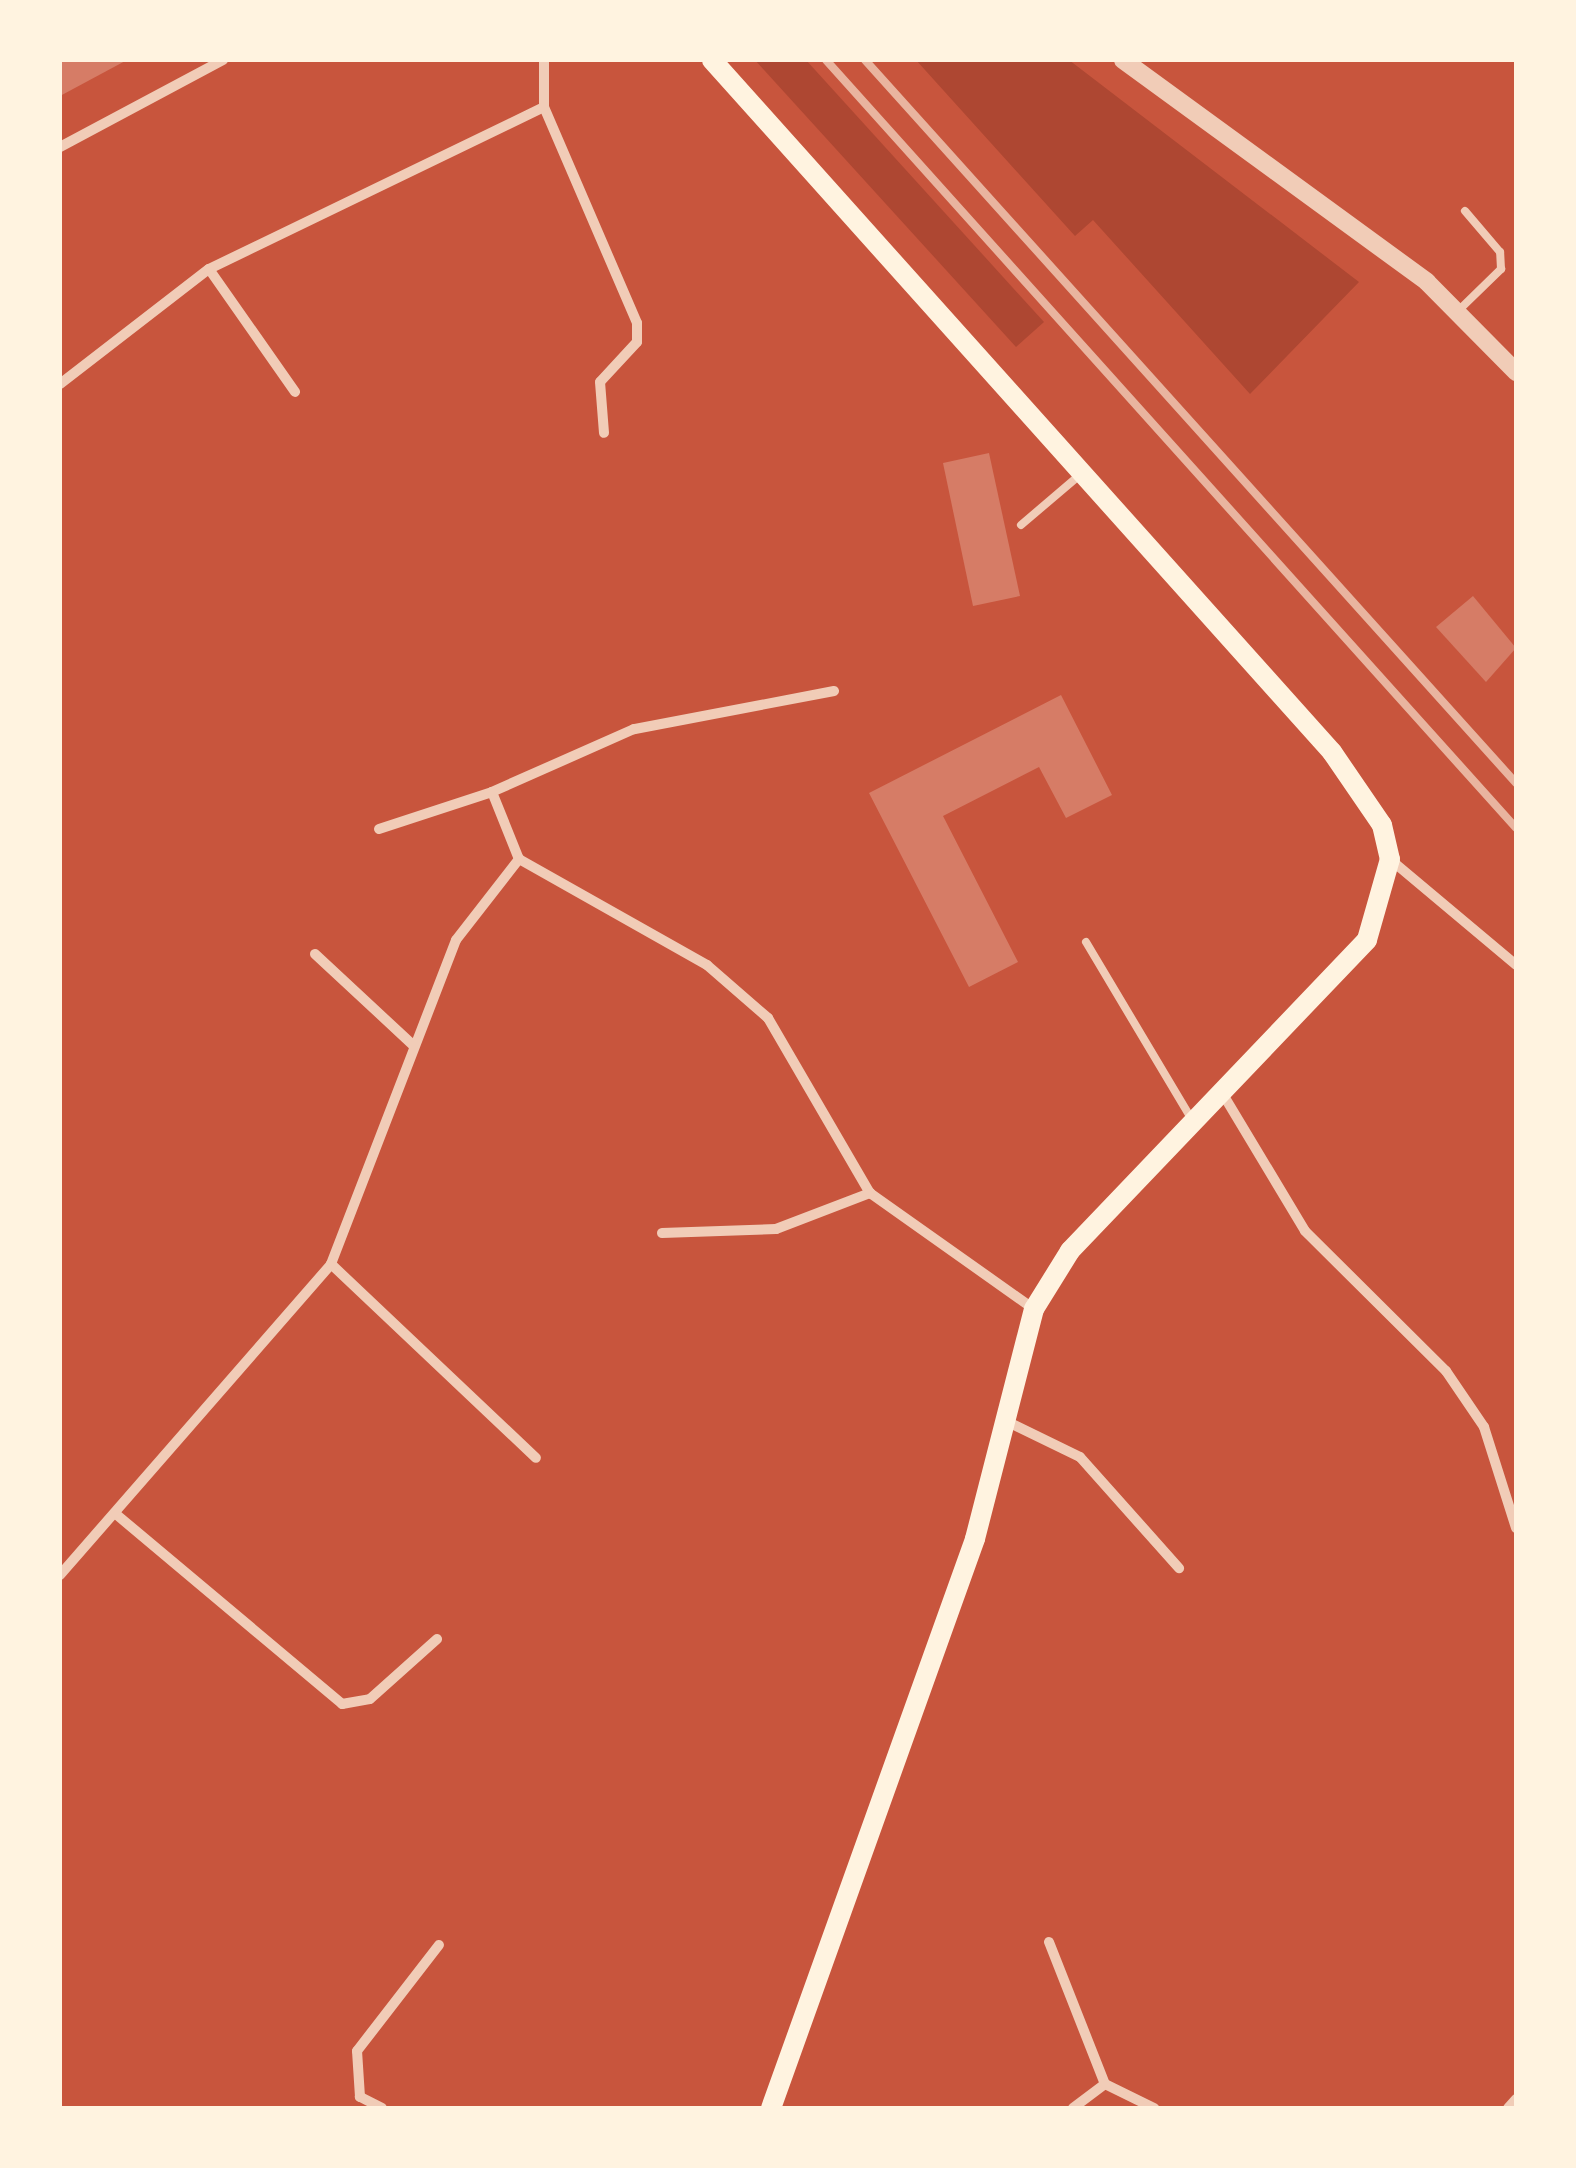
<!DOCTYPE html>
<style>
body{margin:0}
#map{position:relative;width:1576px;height:2168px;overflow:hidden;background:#c8553d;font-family:"PT Sans Narrow",sans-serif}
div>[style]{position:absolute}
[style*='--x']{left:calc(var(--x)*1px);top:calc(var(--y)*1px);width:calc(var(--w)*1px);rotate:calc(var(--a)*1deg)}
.green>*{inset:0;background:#ae4732}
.building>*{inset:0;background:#d67c66}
.service>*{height:8px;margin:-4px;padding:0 4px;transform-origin:4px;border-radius:4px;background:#f1ccb7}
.minor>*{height:10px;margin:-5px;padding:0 5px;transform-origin:5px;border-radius:5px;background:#f1ccb7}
.tertiary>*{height:18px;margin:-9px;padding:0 9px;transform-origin:9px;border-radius:9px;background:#f1ccb7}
.secondary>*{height:20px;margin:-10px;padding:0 10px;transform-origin:10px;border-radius:10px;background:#fff3e0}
.rail>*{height:8px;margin:-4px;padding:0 4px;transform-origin:4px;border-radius:4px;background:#e9b49f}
span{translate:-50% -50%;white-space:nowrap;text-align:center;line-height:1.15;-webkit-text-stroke:10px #fff3e0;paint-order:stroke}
.frame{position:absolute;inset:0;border:62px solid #fff3e0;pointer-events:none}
</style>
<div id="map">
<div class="green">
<div style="clip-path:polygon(755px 60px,806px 60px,1044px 322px,1016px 347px)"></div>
<div style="clip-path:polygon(916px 60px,1069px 60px,1359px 282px,1250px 394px,1093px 220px,1075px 236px)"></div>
</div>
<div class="building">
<div style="clip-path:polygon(60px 60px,127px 60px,60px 96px)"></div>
<div style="clip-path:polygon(989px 453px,1020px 596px,973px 606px,943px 463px)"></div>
<div style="clip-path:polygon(1473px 596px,1516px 648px,1486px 682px,1436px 627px)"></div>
<div style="clip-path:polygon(1061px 695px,1112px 795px,1066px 818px,1039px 767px,943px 816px,1018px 962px,969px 987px,869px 793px)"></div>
</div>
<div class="service">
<div style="--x:1459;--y:310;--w:59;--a:-44.3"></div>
<div style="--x:1501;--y:269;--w:17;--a:-93"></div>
<div style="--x:1500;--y:252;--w:54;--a:-130.5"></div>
<div style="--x:1021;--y:525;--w:80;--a:-40.4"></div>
<div style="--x:1086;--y:942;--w:207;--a:59.2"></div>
</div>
<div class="minor">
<div style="--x:544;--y:60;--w:47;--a:90"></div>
<div style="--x:544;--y:107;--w:235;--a:66.7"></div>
<div style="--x:637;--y:323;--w:19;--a:90"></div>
<div style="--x:637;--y:342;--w:54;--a:132.8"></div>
<div style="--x:600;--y:382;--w:51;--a:85.5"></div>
<div style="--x:60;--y:147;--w:185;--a:-28.1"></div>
<div style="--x:209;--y:269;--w:150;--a:55"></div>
<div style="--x:60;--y:384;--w:188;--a:-37.7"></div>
<div style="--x:209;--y:269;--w:372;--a:-25.8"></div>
<div style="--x:834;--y:691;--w:204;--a:169.2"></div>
<div style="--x:634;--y:729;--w:155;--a:156.1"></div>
<div style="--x:492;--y:792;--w:72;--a:68.1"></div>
<div style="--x:519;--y:859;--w:216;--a:29.4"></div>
<div style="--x:707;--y:965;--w:81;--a:41"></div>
<div style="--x:768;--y:1018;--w:203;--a:59.8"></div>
<div style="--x:870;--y:1193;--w:201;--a:35.3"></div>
<div style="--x:379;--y:829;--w:119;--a:-18.1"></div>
<div style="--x:1391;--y:860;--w:163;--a:40"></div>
<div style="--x:315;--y:954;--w:134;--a:42.9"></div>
<div style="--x:1221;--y:1091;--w:163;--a:59"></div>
<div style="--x:1305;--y:1231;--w:199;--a:44.8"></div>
<div style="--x:1446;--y:1371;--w:68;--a:55.8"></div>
<div style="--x:1484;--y:1427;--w:106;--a:72.4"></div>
<div style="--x:662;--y:1233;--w:114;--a:-2"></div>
<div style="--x:776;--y:1229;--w:101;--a:-21"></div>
<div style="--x:331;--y:1264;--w:282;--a:43.4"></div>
<div style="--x:1008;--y:1422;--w:80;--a:25.9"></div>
<div style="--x:1080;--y:1457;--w:149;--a:48.3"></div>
<div style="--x:117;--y:1515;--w:294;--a:40"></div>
<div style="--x:342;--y:1704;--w:28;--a:-10"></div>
<div style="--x:370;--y:1699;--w:90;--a:-41.8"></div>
<div style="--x:60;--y:1575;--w:413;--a:-48.9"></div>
<div style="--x:331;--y:1264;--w:347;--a:-68.9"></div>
<div style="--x:456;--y:940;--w:103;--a:-52.1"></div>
<div style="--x:1049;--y:1942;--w:153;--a:68.5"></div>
<div style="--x:382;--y:2108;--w:25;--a:-153"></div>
<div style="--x:360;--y:2097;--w:46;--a:-93.7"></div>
<div style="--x:357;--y:2051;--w:134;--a:-52.3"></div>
<div style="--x:1073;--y:2108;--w:40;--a:-37"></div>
<div style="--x:1105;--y:2084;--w:55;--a:26.1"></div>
<div style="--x:1508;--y:2108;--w:12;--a:-48"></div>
</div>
<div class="tertiary">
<div style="--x:1123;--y:60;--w:376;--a:36.1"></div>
<div style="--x:1427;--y:282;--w:127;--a:45.3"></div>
</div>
<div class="secondary">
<div style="--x:712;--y:60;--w:929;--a:48.14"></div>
<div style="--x:1332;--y:752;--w:88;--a:55.6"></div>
<div style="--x:1382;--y:825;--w:35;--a:77"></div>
<div style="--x:1390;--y:859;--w:84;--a:105.9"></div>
<div style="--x:1367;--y:940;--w:430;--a:133.7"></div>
<div style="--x:1070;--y:1251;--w:68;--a:121.8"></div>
<div style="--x:1034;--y:1309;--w:237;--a:104.4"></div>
<div style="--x:975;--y:1539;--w:604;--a:109.72"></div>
</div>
<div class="rail">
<div style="--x:826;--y:60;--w:1032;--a:48.06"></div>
<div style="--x:865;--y:60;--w:973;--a:48"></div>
</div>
<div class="frame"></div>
</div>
